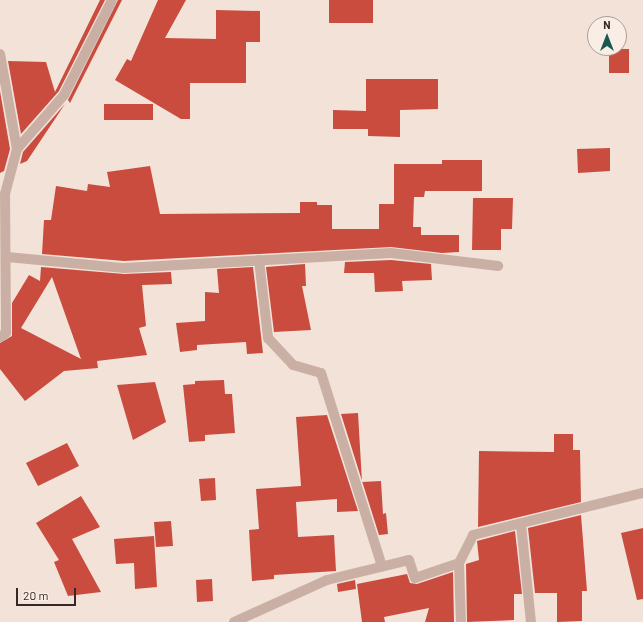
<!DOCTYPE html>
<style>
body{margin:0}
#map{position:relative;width:643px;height:622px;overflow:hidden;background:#f2e2d8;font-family:Barlow,sans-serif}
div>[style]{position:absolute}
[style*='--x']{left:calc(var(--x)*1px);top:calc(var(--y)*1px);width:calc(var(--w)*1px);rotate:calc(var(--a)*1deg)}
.building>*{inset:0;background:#c94c3f}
.minor>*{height:10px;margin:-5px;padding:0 5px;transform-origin:5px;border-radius:5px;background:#cab0a4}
span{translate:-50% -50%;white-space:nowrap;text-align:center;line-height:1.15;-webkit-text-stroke:3.5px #f9ede5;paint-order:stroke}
.north{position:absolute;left:587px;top:16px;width:40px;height:40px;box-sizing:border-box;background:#f9ede5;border:1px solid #ab9f99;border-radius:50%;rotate:0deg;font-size:11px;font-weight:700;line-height:16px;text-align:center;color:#352926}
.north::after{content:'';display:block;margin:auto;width:14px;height:18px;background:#1b5752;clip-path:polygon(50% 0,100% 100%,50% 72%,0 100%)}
.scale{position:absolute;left:16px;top:588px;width:60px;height:18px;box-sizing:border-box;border:2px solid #352926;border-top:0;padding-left:5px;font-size:12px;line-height:14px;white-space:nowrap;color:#352926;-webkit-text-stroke:3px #f9ede5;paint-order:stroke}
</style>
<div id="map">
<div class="building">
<div style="clip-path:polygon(100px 0,105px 0,59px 91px,21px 134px,8px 61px,46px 62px,55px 92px)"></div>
<div style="clip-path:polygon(118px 0,122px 0,70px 103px,68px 100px)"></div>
<div style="clip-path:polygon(158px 0,186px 0,165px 38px,216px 39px,216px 10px,260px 11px,260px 42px,246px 42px,246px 83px,190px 83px,190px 119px,181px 119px,115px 80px,127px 59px,131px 61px)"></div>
<div style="clip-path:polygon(329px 0,373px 0,373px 23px,329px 23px)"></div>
<div style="clip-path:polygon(609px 49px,629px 49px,629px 73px,609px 73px)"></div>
<div style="clip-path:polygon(366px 79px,438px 79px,438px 109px,400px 110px,400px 137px,368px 136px,368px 129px,333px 129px,333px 110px,366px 111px)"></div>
<div style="clip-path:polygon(0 91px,10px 149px,4px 171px,0 173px)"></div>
<div style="clip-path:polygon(65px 104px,27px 161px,20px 164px,23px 152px)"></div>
<div style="clip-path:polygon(104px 104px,153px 104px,153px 120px,104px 120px)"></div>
<div style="clip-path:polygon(610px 148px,610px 171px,578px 173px,577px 149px)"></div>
<div style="clip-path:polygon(442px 160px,482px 160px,482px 191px,425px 191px,424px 197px,414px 197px,413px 227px,421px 227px,421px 235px,459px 235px,459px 252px,442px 253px,391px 247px,124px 261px,42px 254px,44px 220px,51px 220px,56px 186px,87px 191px,88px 184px,110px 187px,107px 172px,150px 166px,160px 214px,300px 213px,300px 202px,317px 202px,317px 205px,332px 205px,332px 229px,379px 229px,379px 204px,394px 204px,394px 164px,442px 164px)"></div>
<div style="clip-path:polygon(473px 198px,513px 198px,512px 229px,501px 229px,501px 250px,472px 250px)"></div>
<div style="clip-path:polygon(391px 260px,431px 264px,432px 280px,402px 281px,403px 291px,375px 292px,374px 273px,344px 273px,345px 262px)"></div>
<div style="clip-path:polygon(305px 264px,306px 286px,302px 286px,311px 330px,274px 332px,266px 267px)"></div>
<div style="clip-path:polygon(evenodd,41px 267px,124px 274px,171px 272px,172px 284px,142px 285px,146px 326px,139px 328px,147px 355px,97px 361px,98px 368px,64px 371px,25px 401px,0 369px,0 343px,12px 336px,12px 303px,29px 275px,40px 281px,41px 267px,52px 277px,64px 311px,81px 359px,21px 328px,52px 277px)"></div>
<div style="clip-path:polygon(253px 267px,263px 353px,247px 354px,246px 342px,197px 345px,197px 350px,180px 352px,176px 323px,205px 321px,205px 292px,219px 293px,217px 269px)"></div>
<div style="clip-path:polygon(224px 380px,225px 394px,232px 394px,235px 433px,205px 435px,205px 441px,189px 442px,183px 385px,195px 384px,195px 381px)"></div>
<div style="clip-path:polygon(155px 382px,166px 422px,133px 440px,117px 385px)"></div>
<div style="clip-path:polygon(358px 413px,362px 482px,381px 481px,383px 514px,386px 513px,388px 534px,379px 535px,341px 414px)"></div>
<div style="clip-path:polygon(327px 415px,358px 511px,337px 512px,337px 499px,296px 502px,298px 537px,334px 535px,336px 571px,274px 575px,274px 579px,252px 581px,249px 530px,259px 529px,256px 489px,301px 486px,296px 417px)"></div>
<div style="clip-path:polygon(554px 434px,573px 434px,573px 450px,580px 450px,581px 502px,478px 527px,479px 451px,554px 452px)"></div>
<div style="clip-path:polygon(67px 443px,79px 466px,38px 486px,26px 463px)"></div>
<div style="clip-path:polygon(215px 478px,216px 500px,201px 501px,199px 479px)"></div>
<div style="clip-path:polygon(81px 496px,100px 527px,72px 539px,101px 592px,68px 596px,54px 562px,59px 560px,36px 523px)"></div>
<div style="clip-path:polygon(581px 515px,587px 591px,582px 591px,582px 621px,557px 622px,557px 593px,535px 593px,528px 528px)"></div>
<div style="clip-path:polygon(171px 521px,173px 546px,156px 547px,154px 522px)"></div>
<div style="clip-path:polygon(643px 528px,643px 599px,637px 600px,621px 533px)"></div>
<div style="clip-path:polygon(515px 531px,522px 594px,514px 594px,514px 620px,467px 622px,466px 564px,479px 560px,477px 541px)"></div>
<div style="clip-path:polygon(154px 536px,157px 587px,135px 589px,134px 563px,116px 564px,114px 539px)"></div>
<div style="clip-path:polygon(453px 572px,454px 622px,425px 622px,429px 608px,384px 617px,385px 622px,362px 622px,357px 584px,407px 574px,410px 583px,417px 584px)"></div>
<div style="clip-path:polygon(212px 579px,213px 601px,197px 602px,196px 580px)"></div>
<div style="clip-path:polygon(355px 580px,356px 589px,338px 592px,337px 584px)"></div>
</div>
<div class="minor">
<div style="--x:0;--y:54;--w:97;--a:79.9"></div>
<div style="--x:7;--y:257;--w:118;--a:5.4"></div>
<div style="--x:124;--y:268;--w:267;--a:-3.2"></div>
<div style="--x:391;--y:253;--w:108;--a:6.9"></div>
<div style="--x:259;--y:260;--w:79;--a:83.4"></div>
<div style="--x:268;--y:338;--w:37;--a:47"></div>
<div style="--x:293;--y:365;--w:29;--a:16"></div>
<div style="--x:321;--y:373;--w:203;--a:72.5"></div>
<div style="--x:0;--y:337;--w:7;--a:-34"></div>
<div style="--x:6;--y:333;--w:139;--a:-90.4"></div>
<div style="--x:5;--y:194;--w:47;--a:-75.1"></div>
<div style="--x:17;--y:149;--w:72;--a:-49"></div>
<div style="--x:64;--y:95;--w:106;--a:-63.2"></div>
<div style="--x:521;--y:524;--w:99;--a:84.2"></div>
<div style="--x:459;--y:563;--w:59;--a:88.1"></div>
<div style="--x:234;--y:622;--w:102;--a:-24.3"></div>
<div style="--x:327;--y:580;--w:84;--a:-13.7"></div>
<div style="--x:409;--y:560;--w:19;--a:72"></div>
<div style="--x:415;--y:578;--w:46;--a:-18.8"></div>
<div style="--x:459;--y:563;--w:31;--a:-63"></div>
<div style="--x:473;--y:535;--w:175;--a:-13.9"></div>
</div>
<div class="north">N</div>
<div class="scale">20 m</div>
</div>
